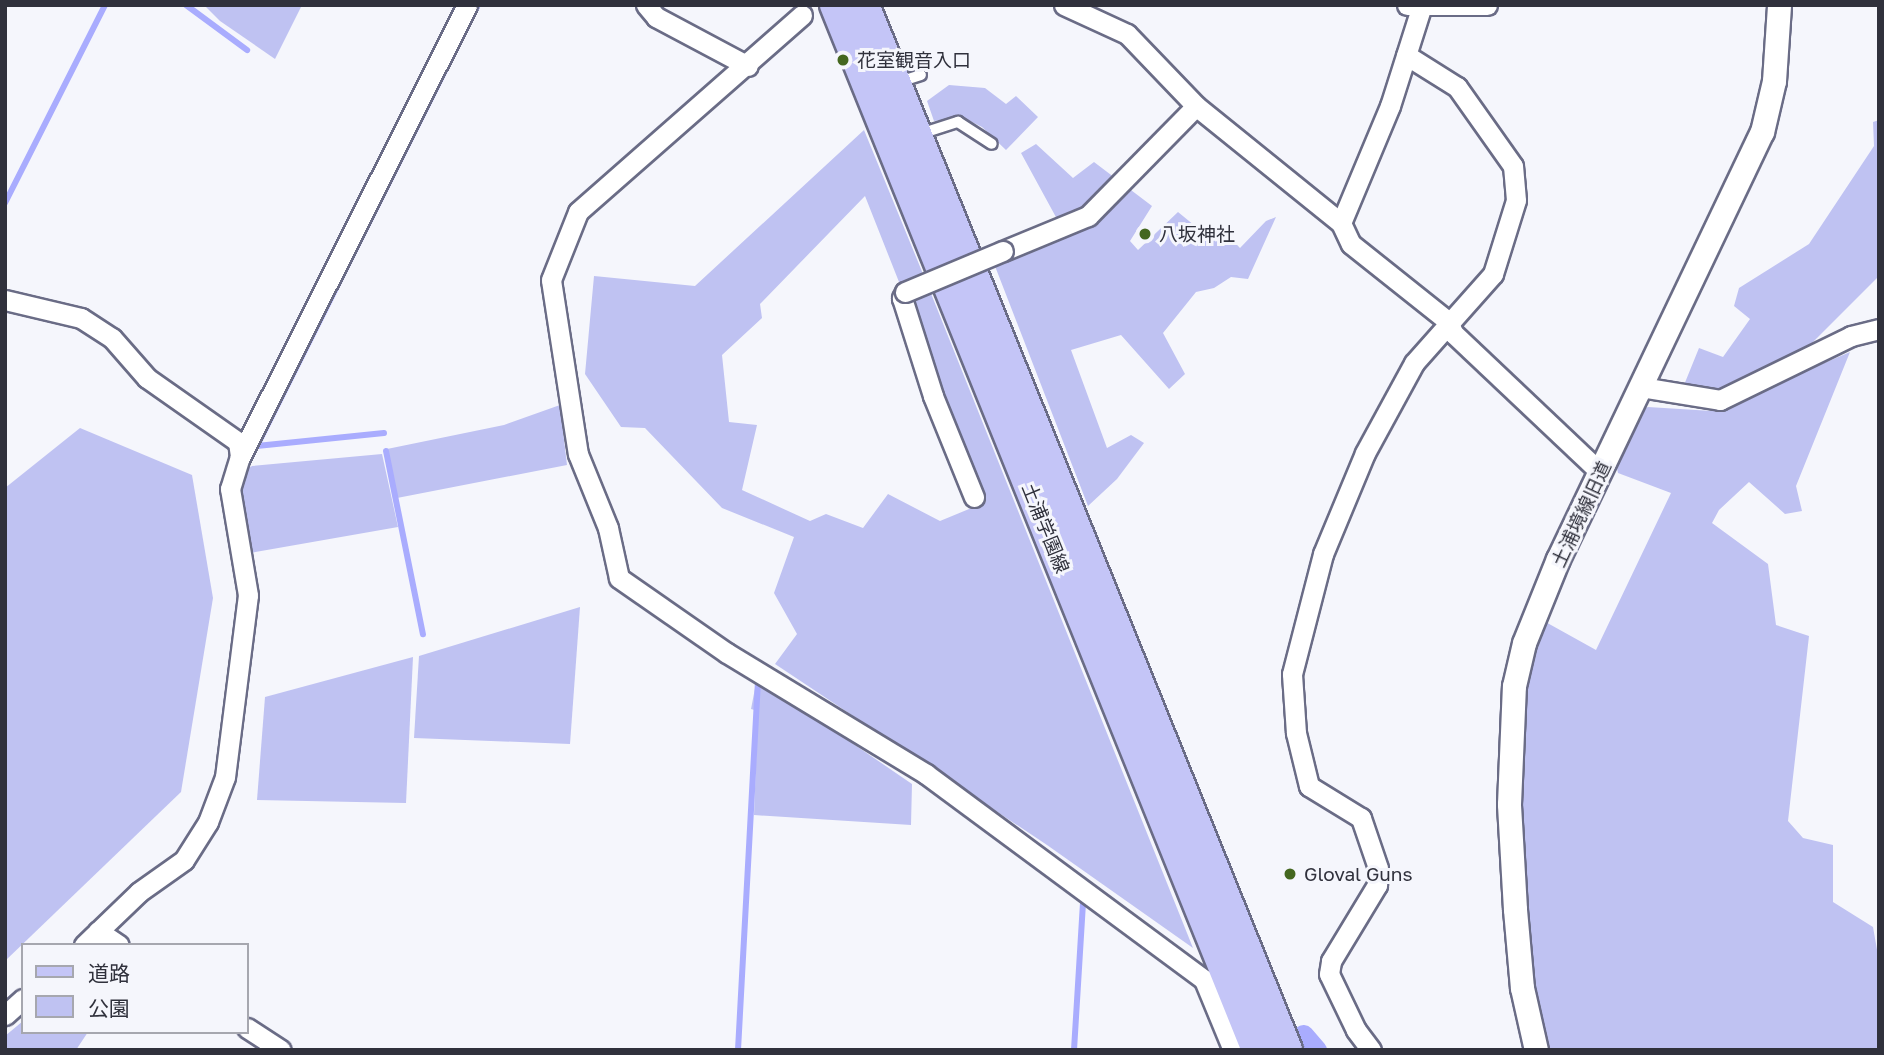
<!DOCTYPE html>
<meta charset="utf-8">
<style>
body{margin:0}
#map{position:relative;width:1884px;height:1055px;overflow:hidden;background:#f5f6fc;font-family:"Golos Text","Noto Sans JP",sans-serif}
div>[style]{position:absolute}
[style*='--x']{left:calc(var(--x)*1px);top:calc(var(--y)*1px);width:calc(var(--w)*1px);rotate:calc(var(--a)*1deg)}
.green>*{inset:0;background:#bfc2f2}
.stream>*{height:6px;margin:-3px;padding:0 3px;transform-origin:3px;border-radius:3px;background:#a9acfe}
.canal>*{height:21px;margin:-10.5px;padding:0 10.5px;transform-origin:10.5px;border-radius:10.5px;background:#a9acfe}
.roads{filter:drop-shadow(2px 0 #6a6c86) drop-shadow(-2px 0 #6a6c86) drop-shadow(0 2px #6a6c86) drop-shadow(0 -2px #6a6c86)}
.service>*{height:10px;margin:-5px;padding:0 5px;transform-origin:5px;border-radius:5px;background:#fff}
.minor>*{height:19px;margin:-9.5px;padding:0 9.5px;transform-origin:9.5px;border-radius:9.5px;background:#fff}
.tertiary>*{height:23px;margin:-11.5px;padding:0 11.5px;transform-origin:11.5px;border-radius:11.5px;background:#fff}
.primary>*{height:30px;margin:-15px;padding:0 15px;transform-origin:15px;border-radius:15px;background:#c4c5f7}
.bridges{filter:drop-shadow(2px 0 #6a6c86) drop-shadow(-2px 0 #6a6c86) drop-shadow(0 2px #6a6c86) drop-shadow(0 -2px #6a6c86)}
.minor-bridge>*{height:19px;margin:-9.5px;padding:0 9.5px;transform-origin:9.5px;border-radius:9.5px;background:#fff}
.dots>*{width:19px;height:19px;translate:-50% -50%;box-sizing:border-box;border:4px solid #f5f6fc;border-radius:50%}
span{translate:-50% -50%;white-space:nowrap;text-align:center;line-height:1.15;-webkit-text-stroke:6px #f5f6fc;paint-order:stroke}
.poi-label{font-size:19px;color:#30313c}
.left{translate:0 -50%;text-align:left}
.street-label{font-size:19px;color:#30313c}
.frame{position:absolute;inset:0;border:7px solid #30313c;pointer-events:none}
.legend{position:absolute;left:21px;top:943px;width:228px;height:91px;box-sizing:border-box;background:#f5f6fc;border:2px solid #a6a7af;margin:0;padding:9px 12px;list-style:none;font-size:21px;color:#30313c}
.legend li{display:flex;align-items:center;gap:14px;height:35px}
.legend b{width:35px;border:2px solid #a6a7af}
</style>
<div id="map">
<div class="green">
<div style="clip-path:polygon(204px 5px,302px 5px,275px 59px,220px 21px)"></div>
<div style="clip-path:polygon(949px 85px,985px 88px,1006px 104px,1016px 96px,1038px 117px,1006px 150px,982px 127px,964px 118px,934px 121px,927px 101px)"></div>
<div style="clip-path:polygon(1879px 120px,1879px 276px,1798px 357px,1719px 389px,1684px 385px,1699px 348px,1723px 357px,1750px 319px,1734px 306px,1739px 288px,1809px 244px,1874px 146px,1873px 122px)"></div>
<div style="clip-path:polygon(evenodd,864px 130px,930px 291px,1193px 948px,1047px 845px,775px 664px,797px 634px,774px 593px,794px 537px,722px 508px,645px 428px,621px 427px,585px 374px,594px 276px,695px 286px,864px 130px,865px 196px,986px 502px,940px 521px,888px 494px,863px 528px,826px 514px,810px 521px,742px 490px,757px 425px,729px 422px,722px 355px,762px 318px,760px 304px,865px 196px)"></div>
<div style="clip-path:polygon(1036px 144px,1073px 178px,1094px 162px,1152px 206px,1130px 241px,1138px 250px,1178px 212px,1200px 230px,1219px 226px,1240px 248px,1266px 221px,1276px 217px,1248px 279px,1231px 277px,1214px 288px,1196px 292px,1163px 333px,1185px 374px,1169px 389px,1121px 335px,1071px 350px,1107px 448px,1131px 435px,1144px 443px,1117px 479px,1088px 506px,993px 261px,1063px 230px,1021px 153px)"></div>
<div style="clip-path:polygon(1850px 352px,1796px 486px,1802px 511px,1785px 514px,1749px 482px,1719px 510px,1712px 523px,1768px 564px,1776px 625px,1809px 636px,1788px 821px,1803px 838px,1833px 845px,1833px 902px,1873px 927px,1879px 961px,1879px 1050px,1547px 1050px,1535px 1000px,1519px 810px,1522px 684px,1542px 620px,1596px 650px,1671px 493px,1618px 473px,1616px 464px,1642px 410px,1648px 407px,1712px 411px)"></div>
<div style="clip-path:polygon(560px 405px,567px 465px,397px 498px,387px 449px,504px 425px)"></div>
<div style="clip-path:polygon(80px 428px,192px 475px,213px 598px,181px 792px,5px 961px,5px 488px)"></div>
<div style="clip-path:polygon(382px 454px,398px 527px,250px 553px,241px 514px,243px 472px,252px 466px)"></div>
<div style="clip-path:polygon(580px 607px,570px 744px,414px 738px,419px 656px)"></div>
<div style="clip-path:polygon(413px 657px,406px 803px,257px 800px,265px 697px)"></div>
<div style="clip-path:polygon(757px 678px,912px 784px,911px 825px,754px 815px,758px 711px,751px 709px)"></div>
<div style="clip-path:polygon(23px 1021px,23px 1032px,88px 1032px,76px 1050px,5px 1050px,5px 1036px)"></div>
</div>
<div class="stream">
<div style="--x:186;--y:5;--w:76;--a:36.4"></div>
<div style="--x:5;--y:203;--w:222;--a:-63.2"></div>
<div style="--x:384;--y:433;--w:128;--a:174.2"></div>
<div style="--x:257;--y:446;--w:493;--a:-63.4"></div>
<div style="--x:386;--y:451;--w:187;--a:78.6"></div>
<div style="--x:738;--y:1050;--w:368;--a:-86.9"></div>
<div style="--x:1074;--y:1050;--w:146;--a:-86.5"></div>
</div>
<div class="canal">
<div style="--x:1303;--y:1035;--w:20;--a:49"></div>
</div>
<div class="roads">
<div class="service">
<div style="--x:899;--y:82;--w:23;--a:-18"></div>
<div style="--x:920;--y:134;--w:40;--a:-18"></div>
<div style="--x:958;--y:122;--w:40;--a:32.9"></div>
</div>
<div class="minor">
<div style="--x:646;--y:5;--w:16;--a:50"></div>
<div style="--x:656;--y:17;--w:104;--a:28"></div>
<div style="--x:1064;--y:5;--w:69;--a:24.7"></div>
<div style="--x:1127;--y:34;--w:100;--a:46.2"></div>
<div style="--x:1196;--y:106;--w:186;--a:38.9"></div>
<div style="--x:1341;--y:223;--w:23;--a:65"></div>
<div style="--x:1351;--y:244;--w:125;--a:38.5"></div>
<div style="--x:1449;--y:322;--w:12;--a:70"></div>
<div style="--x:1453;--y:333;--w:202;--a:43.4"></div>
<div style="--x:1407;--y:5;--w:80;--a:0"></div>
<div style="--x:802;--y:15;--w:298;--a:138.7"></div>
<div style="--x:578;--y:212;--w:73;--a:111.7"></div>
<div style="--x:551;--y:280;--w:176;--a:81.2"></div>
<div style="--x:578;--y:454;--w:80;--a:67.9"></div>
<div style="--x:608;--y:528;--w:51;--a:77.6"></div>
<div style="--x:619;--y:578;--w:131;--a:34.8"></div>
<div style="--x:727;--y:653;--w:233;--a:31.3"></div>
<div style="--x:926;--y:774;--w:346;--a:36.5"></div>
<div style="--x:1204;--y:980;--w:76;--a:67.5"></div>
<div style="--x:1341;--y:223;--w:127;--a:-67.3"></div>
<div style="--x:1390;--y:106;--w:103;--a:-72.4"></div>
<div style="--x:1003;--y:251;--w:92;--a:-22.4"></div>
<div style="--x:1088;--y:216;--w:154;--a:-45.5"></div>
<div style="--x:905;--y:292;--w:7;--a:117"></div>
<div style="--x:902;--y:298;--w:103;--a:72.4"></div>
<div style="--x:933;--y:396;--w:109;--a:67.9"></div>
<div style="--x:5;--y:300;--w:78;--a:13.3"></div>
<div style="--x:81;--y:318;--w:37;--a:33"></div>
<div style="--x:112;--y:338;--w:53;--a:48.8"></div>
<div style="--x:147;--y:378;--w:111;--a:35.1"></div>
<div style="--x:238;--y:442;--w:15;--a:82"></div>
<div style="--x:1641;--y:387;--w:80;--a:9.3"></div>
<div style="--x:1720;--y:400;--w:146;--a:-26"></div>
<div style="--x:1851;--y:336;--w:29;--a:-14"></div>
<div style="--x:98;--y:931;--w:25;--a:34"></div>
<div style="--x:84;--y:945;--w:76;--a:-43.9"></div>
<div style="--x:139;--y:892;--w:55;--a:-35.4"></div>
<div style="--x:184;--y:860;--w:45;--a:-57.7"></div>
<div style="--x:208;--y:822;--w:48;--a:-69.3"></div>
<div style="--x:225;--y:777;--w:183;--a:-82.8"></div>
<div style="--x:248;--y:595;--w:108;--a:-99.6"></div>
<div style="--x:230;--y:489;--w:34;--a:-73"></div>
<div style="--x:240;--y:457;--w:506;--a:-63.33"></div>
<div style="--x:5;--y:1015;--w:24;--a:-42"></div>
<div style="--x:247;--y:1028;--w:40;--a:32.9"></div>
<div style="--x:1371;--y:1050;--w:25;--a:-127"></div>
<div style="--x:1356;--y:1030;--w:62;--a:-115.7"></div>
<div style="--x:1329;--y:974;--w:13;--a:-81"></div>
<div style="--x:1331;--y:961;--w:89;--a:-58.8"></div>
<div style="--x:1377;--y:885;--w:17;--a:-87"></div>
<div style="--x:1378;--y:868;--w:53;--a:-108.8"></div>
<div style="--x:1361;--y:818;--w:61;--a:-148.4"></div>
<div style="--x:1309;--y:786;--w:55;--a:-103.8"></div>
<div style="--x:1296;--y:733;--w:59;--a:-93.9"></div>
<div style="--x:1292;--y:674;--w:124;--a:-75.5"></div>
<div style="--x:1323;--y:554;--w:109;--a:-67.4"></div>
<div style="--x:1365;--y:453;--w:102;--a:-61.4"></div>
<div style="--x:1414;--y:363;--w:119;--a:-48.4"></div>
<div style="--x:1493;--y:274;--w:77;--a:-72.7"></div>
<div style="--x:1516;--y:200;--w:34;--a:-95"></div>
<div style="--x:1513;--y:166;--w:97;--a:-125.3"></div>
<div style="--x:1457;--y:87;--w:60;--a:-147.9"></div>
</div>
<div class="tertiary">
<div style="--x:1536;--y:1050;--w:64;--a:-102.7"></div>
<div style="--x:1522;--y:988;--w:79;--a:-95.1"></div>
<div style="--x:1515;--y:909;--w:105;--a:-93.3"></div>
<div style="--x:1509;--y:804;--w:118;--a:-87.6"></div>
<div style="--x:1514;--y:686;--w:44;--a:-76.9"></div>
<div style="--x:1524;--y:643;--w:91;--a:-68"></div>
<div style="--x:1558;--y:559;--w:473;--a:-64.5"></div>
<div style="--x:1762;--y:132;--w:52;--a:-76.8"></div>
<div style="--x:1774;--y:81;--w:76;--a:-86.2"></div>
</div>
<div class="primary">
<div style="--x:835;--y:5;--w:1127;--a:68.01"></div>
<div style="--x:864;--y:5;--w:1127;--a:67.96"></div>
</div>
</div>
<div class="bridges">
<div class="minor-bridge">
<div style="--x:905;--y:292;--w:106;--a:-22.7"></div>
</div>
</div>
<div class="dots">
<div style="left:843px;top:60px;background:#44671f"></div>
<div style="left:1145px;top:234px;background:#44671f"></div>
<div style="left:1290px;top:874px;background:#44671f"></div>
</div>
<div class="poi-label">
<span class="left" style="left:857px;top:60px">花室観音入口</span>
<span class="left" style="left:1159px;top:234px">八坂神社</span>
<span class="left" style="left:1304px;top:874px">Gloval Guns</span>
</div>
<div class="street-label">
<span style="left:1581px;top:514px;rotate:-65deg">土浦境線旧道</span>
<span style="left:1046px;top:528px;rotate:68deg">土浦学園線</span>
</div>
<div class="frame"></div>
<ul class="legend">
<li><b style="height:9px;background:#c4c5f7"></b>道路</li>
<li><b style="height:19px;background:#bfc2f2"></b>公園</li>
</ul>
</div>
